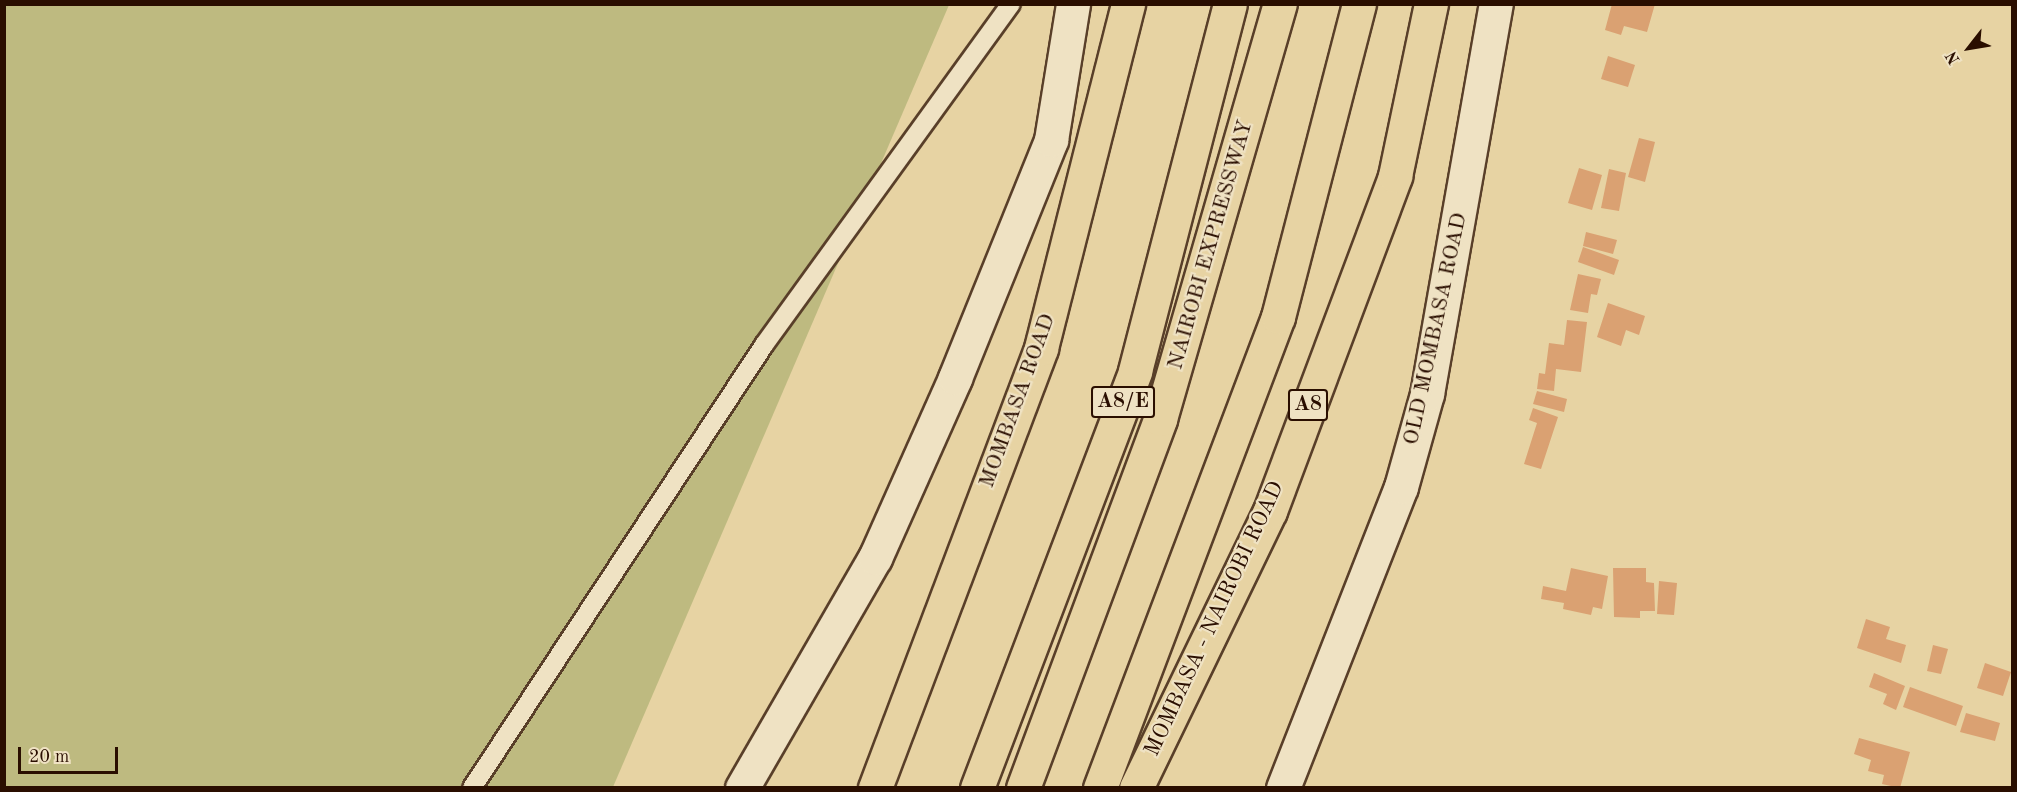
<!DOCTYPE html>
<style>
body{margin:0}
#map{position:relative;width:2017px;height:792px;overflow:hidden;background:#e7d3a3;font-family:"Old Standard TT",serif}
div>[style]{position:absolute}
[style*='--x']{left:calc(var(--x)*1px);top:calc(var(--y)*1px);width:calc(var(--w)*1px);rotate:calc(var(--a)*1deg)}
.green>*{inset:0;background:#beba80}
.building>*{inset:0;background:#daa172}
.roads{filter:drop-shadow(2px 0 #593f29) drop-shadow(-2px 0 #593f29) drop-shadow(0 2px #593f29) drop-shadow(0 -2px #593f29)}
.service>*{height:18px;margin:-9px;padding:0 9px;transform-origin:9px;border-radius:9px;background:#efe2c3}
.tertiary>*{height:33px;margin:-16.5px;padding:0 16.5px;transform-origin:16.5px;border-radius:16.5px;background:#efe2c3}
.trunk>*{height:33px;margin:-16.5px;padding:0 16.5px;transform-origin:16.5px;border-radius:16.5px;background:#e7d3a3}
.motorway>*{height:33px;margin:-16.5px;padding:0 16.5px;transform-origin:16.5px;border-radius:16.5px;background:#e7d3a3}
span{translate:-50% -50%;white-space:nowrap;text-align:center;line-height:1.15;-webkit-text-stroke:4.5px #efe2c3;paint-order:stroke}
.shield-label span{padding:2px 4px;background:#efe2c3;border:2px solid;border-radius:4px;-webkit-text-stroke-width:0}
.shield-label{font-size:21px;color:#2a0e00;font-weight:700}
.street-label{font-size:22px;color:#2a0e00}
.frame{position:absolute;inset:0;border:6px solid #2a0e00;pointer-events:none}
.north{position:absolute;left:1939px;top:18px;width:60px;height:60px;-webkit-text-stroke:4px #efe2c3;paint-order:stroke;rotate:239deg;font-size:16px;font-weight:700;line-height:24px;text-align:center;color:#2a0e00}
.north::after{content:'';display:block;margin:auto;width:21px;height:27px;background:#2a0e00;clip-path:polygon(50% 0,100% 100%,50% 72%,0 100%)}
.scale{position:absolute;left:18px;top:747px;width:100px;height:27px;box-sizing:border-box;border:3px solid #2a0e00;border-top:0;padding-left:8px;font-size:18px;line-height:21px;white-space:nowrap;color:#2a0e00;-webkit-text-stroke:4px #efe2c3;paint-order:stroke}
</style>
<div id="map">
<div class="green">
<div style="clip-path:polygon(5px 5px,949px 5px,613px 787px,5px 788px)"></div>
</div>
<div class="building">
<div style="clip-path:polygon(1612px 4px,1655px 4px,1647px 32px,1624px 26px,1621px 35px,1605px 30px)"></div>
<div style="clip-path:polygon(1608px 56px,1635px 65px,1628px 87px,1601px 79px)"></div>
<div style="clip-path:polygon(1639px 138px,1655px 142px,1645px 182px,1628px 177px)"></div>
<div style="clip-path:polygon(1579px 168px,1602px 175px,1592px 210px,1568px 203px)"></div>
<div style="clip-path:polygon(1609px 169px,1626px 173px,1619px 211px,1601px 208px)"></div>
<div style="clip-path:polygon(1586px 232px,1617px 240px,1613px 254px,1583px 246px)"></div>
<div style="clip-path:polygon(1583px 247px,1619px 260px,1614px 275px,1578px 262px)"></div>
<div style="clip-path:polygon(1578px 274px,1601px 279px,1597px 295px,1591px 294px,1588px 313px,1570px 310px)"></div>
<div style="clip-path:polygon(1608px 303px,1645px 316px,1639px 335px,1626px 330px,1621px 346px,1597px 337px)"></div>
<div style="clip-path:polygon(1567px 320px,1587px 322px,1581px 372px,1556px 369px,1554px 391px,1537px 389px,1539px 373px,1545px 374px,1549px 343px,1564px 345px)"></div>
<div style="clip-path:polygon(1537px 391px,1567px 399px,1564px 412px,1533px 404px)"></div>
<div style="clip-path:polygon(1533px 408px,1558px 417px,1541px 469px,1524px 464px,1537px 423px,1529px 420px)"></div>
<div style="clip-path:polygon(1571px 568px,1608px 576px,1602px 609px,1593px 607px,1591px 615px,1563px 609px,1564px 603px,1541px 599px,1543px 586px,1566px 591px)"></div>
<div style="clip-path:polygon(1613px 568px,1646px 568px,1646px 582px,1654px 583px,1655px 611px,1640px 611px,1640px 618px,1614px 617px)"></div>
<div style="clip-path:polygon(1659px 581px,1677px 583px,1674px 615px,1657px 614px)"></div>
<div style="clip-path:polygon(1866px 619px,1890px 627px,1886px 639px,1906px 645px,1901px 663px,1857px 648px)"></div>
<div style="clip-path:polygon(1933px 645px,1948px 649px,1941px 674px,1927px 671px)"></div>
<div style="clip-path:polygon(1985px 663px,2011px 672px,2003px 696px,1977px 688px)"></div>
<div style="clip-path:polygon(1874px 673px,1905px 686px,1896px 710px,1883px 704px,1887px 694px,1869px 687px)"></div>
<div style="clip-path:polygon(1910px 687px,1963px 706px,1956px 726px,1903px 707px)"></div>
<div style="clip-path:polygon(1966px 713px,2000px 723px,1995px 741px,1960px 732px)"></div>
<div style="clip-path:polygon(1859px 738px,1910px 752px,1900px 788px,1882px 784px,1884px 775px,1868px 771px,1871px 760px,1854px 754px)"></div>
</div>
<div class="roads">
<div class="service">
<div style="--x:472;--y:788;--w:531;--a:-56.61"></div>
<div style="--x:764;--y:345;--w:421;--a:-54.1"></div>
</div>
<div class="tertiary">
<div style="--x:742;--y:788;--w:266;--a:-60"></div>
<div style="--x:875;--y:558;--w:197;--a:-66"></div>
<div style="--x:955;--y:378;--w:257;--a:-68"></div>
<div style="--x:1051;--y:140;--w:138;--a:-80.8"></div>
<div style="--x:1283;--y:788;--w:323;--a:-68.6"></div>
<div style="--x:1401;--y:487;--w:97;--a:-74.4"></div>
<div style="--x:1427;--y:394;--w:396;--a:-80"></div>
</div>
<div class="trunk">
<div style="--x:875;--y:788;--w:470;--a:-69.3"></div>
<div style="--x:1041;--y:348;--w:355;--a:-75.8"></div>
<div style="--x:1136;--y:788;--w:308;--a:-64.2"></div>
<div style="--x:1270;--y:511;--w:358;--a:-69.5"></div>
<div style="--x:1395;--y:176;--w:176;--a:-78.2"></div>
</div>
<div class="motorway">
<div style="--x:977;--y:788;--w:446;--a:-69.2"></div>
<div style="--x:1135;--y:371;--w:379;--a:-75.5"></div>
<div style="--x:1023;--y:788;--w:394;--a:-69.6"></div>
<div style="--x:1160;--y:419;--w:432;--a:-73.9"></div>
<div style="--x:1100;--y:788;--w:504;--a:-69.3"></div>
<div style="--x:1278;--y:317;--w:323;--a:-75.5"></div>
</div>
</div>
<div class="shield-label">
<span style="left:1123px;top:402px">A8/E</span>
<span style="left:1308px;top:405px">A8</span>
</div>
<div class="street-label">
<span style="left:1211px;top:245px;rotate:-74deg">NAIROBI EXPRESSWAY</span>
<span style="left:1436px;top:329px;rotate:-78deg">OLD MOMBASA ROAD</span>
<span style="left:1018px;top:401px;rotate:-70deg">MOMBASA ROAD</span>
<span style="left:1215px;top:619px;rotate:-65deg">MOMBASA - NAIROBI ROAD</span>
</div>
<div class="frame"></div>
<div class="north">N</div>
<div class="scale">20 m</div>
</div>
